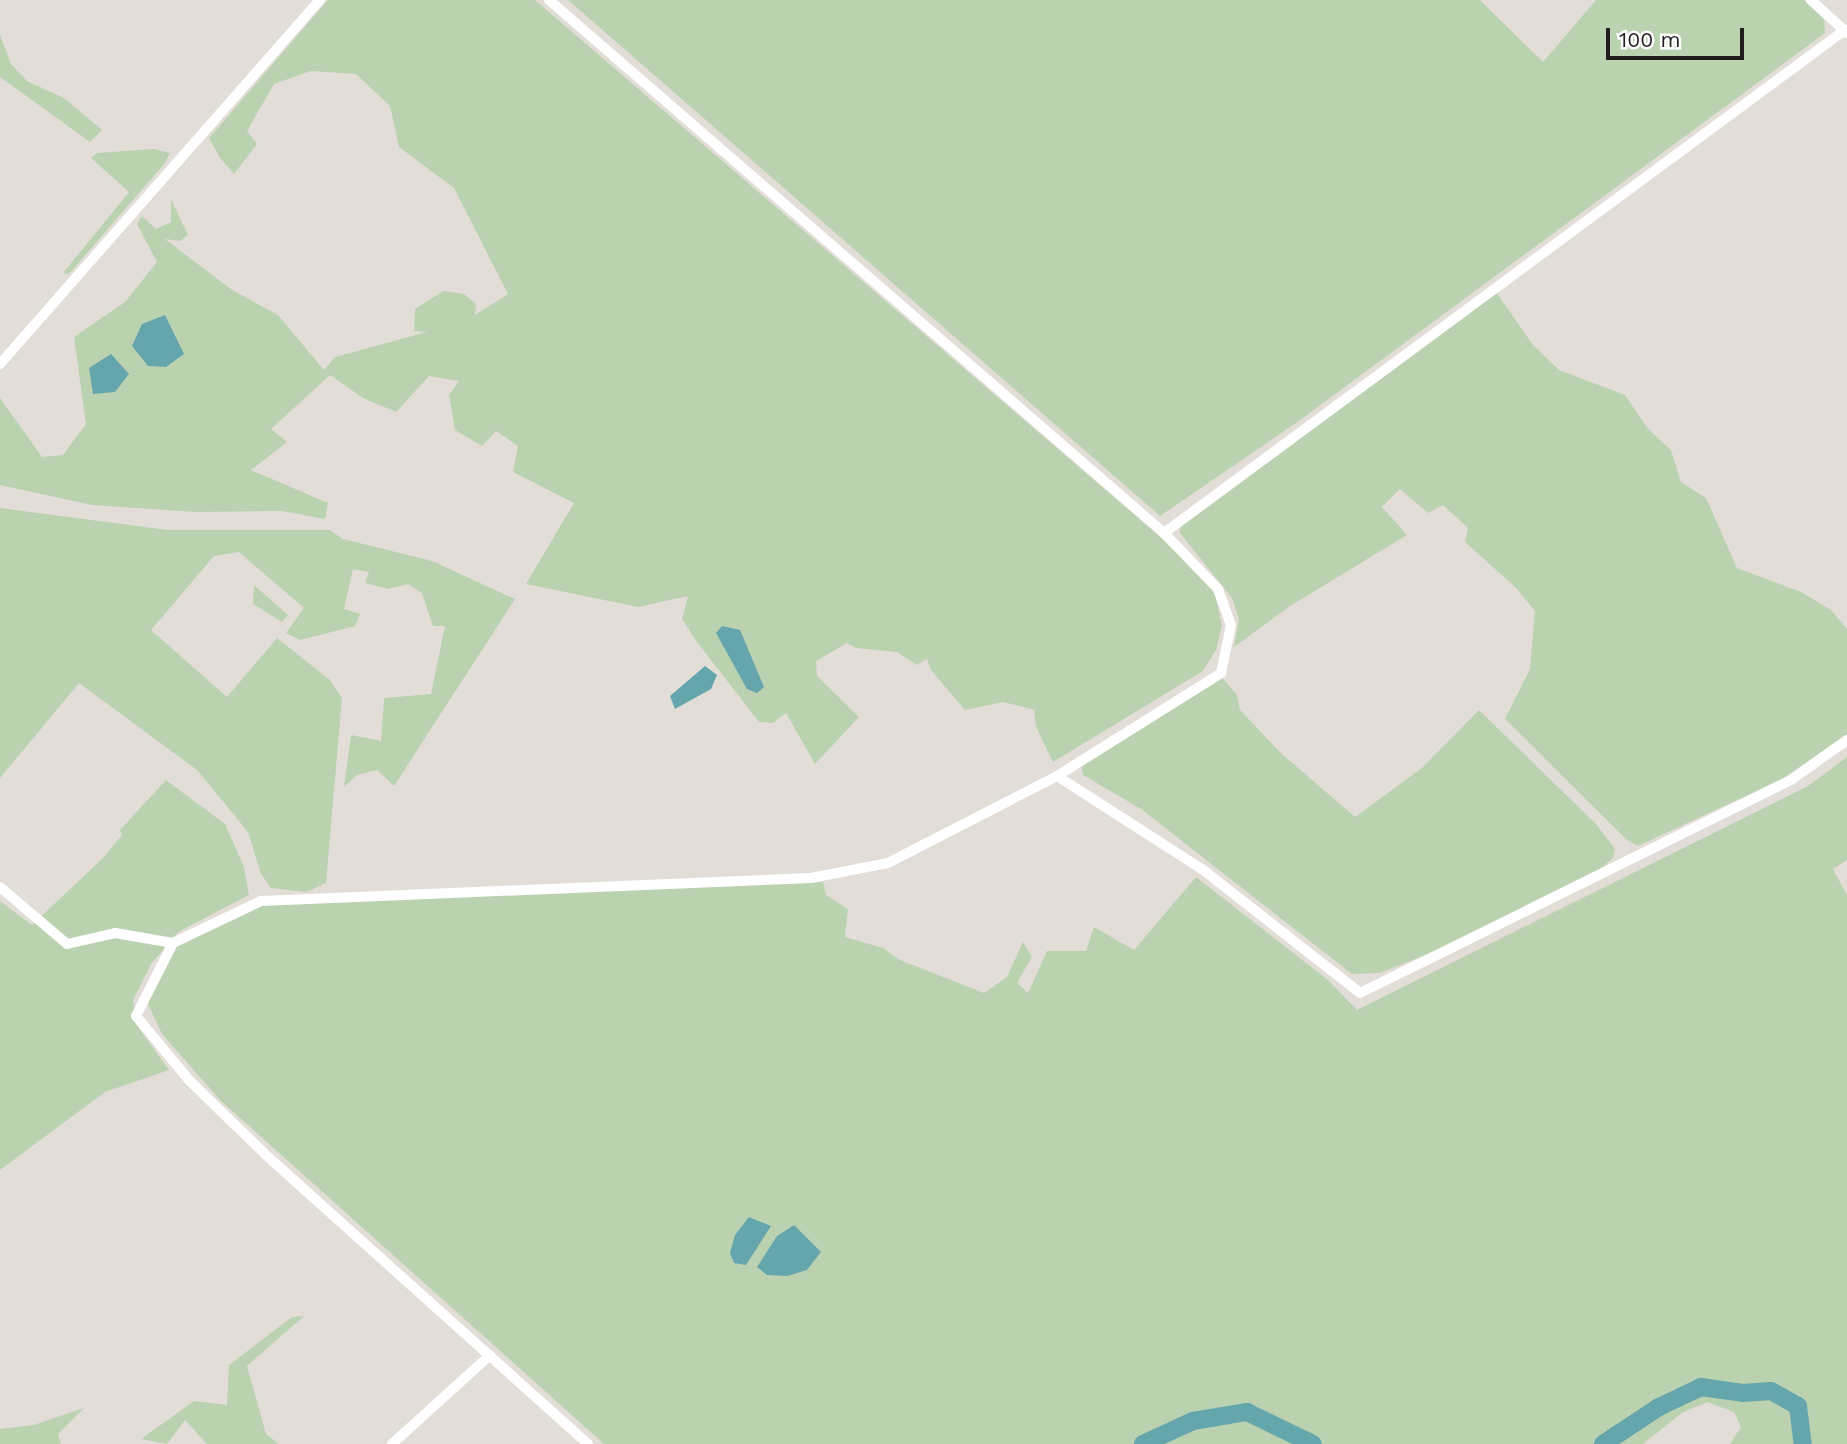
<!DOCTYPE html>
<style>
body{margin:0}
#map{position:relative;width:1847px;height:1444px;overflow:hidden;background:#e2ded7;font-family:"Work Sans",sans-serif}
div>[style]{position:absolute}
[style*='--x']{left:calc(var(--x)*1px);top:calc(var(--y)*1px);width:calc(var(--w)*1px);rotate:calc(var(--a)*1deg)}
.green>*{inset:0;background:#bbd2b1}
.water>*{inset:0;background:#65a5ac}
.river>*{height:18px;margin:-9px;padding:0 9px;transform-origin:9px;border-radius:9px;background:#65a5ac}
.minor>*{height:10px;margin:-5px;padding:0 5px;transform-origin:5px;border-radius:5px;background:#fff}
span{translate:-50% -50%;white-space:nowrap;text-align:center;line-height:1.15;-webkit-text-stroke:5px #fff;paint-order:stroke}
.scale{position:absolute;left:1606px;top:28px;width:138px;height:32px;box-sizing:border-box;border:4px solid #201e1c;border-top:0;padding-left:9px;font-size:21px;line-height:24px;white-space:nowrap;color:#201e1c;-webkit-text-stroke:5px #fff;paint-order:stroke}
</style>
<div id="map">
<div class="green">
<div style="clip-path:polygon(328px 0,535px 0,1165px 541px,1214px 590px,1222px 625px,1216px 650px,1203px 671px,1053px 762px,1036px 727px,1034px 710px,1003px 702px,965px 710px,931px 670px,927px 659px,917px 665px,897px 652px,856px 648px,847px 643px,816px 661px,817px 676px,859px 717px,815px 764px,786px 713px,773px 723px,759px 722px,697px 642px,682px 619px,688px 596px,638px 607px,526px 584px,574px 503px,513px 472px,518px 446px,496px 431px,482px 446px,455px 430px,449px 395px,459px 381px,429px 376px,396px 412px,363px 398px,330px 375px,271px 429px,287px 442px,251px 470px,328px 503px,325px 519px,282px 511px,196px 512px,92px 505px,0 485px,0 398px,42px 457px,63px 455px,86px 424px,74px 337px,125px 302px,157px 262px,137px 224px,142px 216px,156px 229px,171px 222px,171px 199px,188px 235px,180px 241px,165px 239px,232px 290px,278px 315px,324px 370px,335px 357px,427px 332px,414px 331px,415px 309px,443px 291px,464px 294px,476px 304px,475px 315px,508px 294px,454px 188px,399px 147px,390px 106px,356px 74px,311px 71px,274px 84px,247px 131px,257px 144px,234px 174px,220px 158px,209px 138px)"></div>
<div style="clip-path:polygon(568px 0,1480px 0,1543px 62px,1596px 0,1804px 0,1824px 19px,1825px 33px,1296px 423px,1160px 516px)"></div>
<div style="clip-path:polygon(0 35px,11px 64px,27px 81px,64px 98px,102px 130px,90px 142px,0 77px)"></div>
<div style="clip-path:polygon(154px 149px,170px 153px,165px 163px,69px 274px,63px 273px,129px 192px,91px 158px,97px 153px)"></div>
<div style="clip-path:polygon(1496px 292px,1533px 345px,1559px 370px,1625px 395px,1649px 430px,1671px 450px,1681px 482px,1706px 498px,1737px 568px,1801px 592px,1831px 610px,1847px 629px,1847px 734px,1782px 779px,1638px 846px,1627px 840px,1505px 719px,1530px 669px,1535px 611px,1516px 588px,1465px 542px,1468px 528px,1443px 505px,1428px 513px,1400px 489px,1382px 507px,1407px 535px,1290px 606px,1234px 647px,1239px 619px,1232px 598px,1180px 533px,1181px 525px)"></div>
<div style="clip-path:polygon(0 508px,168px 530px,330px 530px,343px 539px,432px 561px,515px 599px,394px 786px,377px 770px,357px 775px,344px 787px,351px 735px,381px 741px,384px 698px,431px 694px,445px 626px,433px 626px,422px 593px,408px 584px,388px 589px,365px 583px,369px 572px,353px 569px,344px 609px,360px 614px,355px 626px,300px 640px,286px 633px,304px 608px,239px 552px,214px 556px,151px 630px,227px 697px,277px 638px,330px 680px,342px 698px,326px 883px,306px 892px,271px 888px,261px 874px,248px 832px,197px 770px,79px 683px,0 778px)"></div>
<div style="clip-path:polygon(254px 585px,288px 615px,282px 622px,253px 604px)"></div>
<div style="clip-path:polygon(1222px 678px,1237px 695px,1240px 710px,1282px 754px,1355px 817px,1422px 768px,1479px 710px,1596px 824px,1615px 849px,1613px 858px,1596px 873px,1442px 948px,1380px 973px,1352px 974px,1141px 809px,1083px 775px,1081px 765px)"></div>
<div style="clip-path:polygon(1847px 757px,1847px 860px,1833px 869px,1847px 895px,1847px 1444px,1730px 1444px,1741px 1427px,1734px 1412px,1707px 1402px,1682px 1413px,1643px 1444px,604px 1444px,221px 1101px,162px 1034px,147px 1002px,177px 945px,261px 905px,823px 882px,826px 895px,848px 909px,845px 937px,883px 948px,900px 960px,984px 993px,1007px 977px,1023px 942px,1032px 957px,1017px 983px,1028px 993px,1047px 951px,1086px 951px,1094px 927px,1134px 950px,1196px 877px,1328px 980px,1357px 1010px,1808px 786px)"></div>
<div style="clip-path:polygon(166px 780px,225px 824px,244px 867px,249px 895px,178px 932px,151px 964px,133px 1000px,138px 1027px,169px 1070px,105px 1092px,0 1170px,0 901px,32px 925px,103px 858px,122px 835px,120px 830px)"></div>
<div style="clip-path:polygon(304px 1316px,247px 1366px,266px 1434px,279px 1444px,207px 1444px,185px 1420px,167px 1444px,141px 1439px,194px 1401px,227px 1405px,229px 1365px,292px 1317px)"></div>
<div style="clip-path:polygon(84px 1408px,58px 1434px,61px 1444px,0 1444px,0 1429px,34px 1425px)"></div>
</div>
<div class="water">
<div style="clip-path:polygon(165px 315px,184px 354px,166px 367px,148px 366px,132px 346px,142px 324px)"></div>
<div style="clip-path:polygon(111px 354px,129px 374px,115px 392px,93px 394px,89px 368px)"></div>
<div style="clip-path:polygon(722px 626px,740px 630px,764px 687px,757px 693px,747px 689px,716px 633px)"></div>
<div style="clip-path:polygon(705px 666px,717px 675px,711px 689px,675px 709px,670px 696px)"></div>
<div style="clip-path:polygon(749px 1217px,771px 1226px,746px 1265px,734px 1263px,730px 1253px,735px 1235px)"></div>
<div style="clip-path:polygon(794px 1225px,821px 1252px,807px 1270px,787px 1276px,767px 1275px,757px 1267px,777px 1236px)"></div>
</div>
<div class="river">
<div style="--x:1143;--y:1444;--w:55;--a:-24.7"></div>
<div style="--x:1193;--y:1421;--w:55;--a:-9.5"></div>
<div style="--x:1247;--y:1412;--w:73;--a:25.9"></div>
<div style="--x:1603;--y:1444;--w:67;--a:-33.5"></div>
<div style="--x:1659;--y:1407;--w:47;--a:-25.5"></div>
<div style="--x:1701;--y:1387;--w:42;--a:8.1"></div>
<div style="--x:1743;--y:1393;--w:28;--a:-4"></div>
<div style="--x:1771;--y:1391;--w:31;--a:29"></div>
<div style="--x:1798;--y:1406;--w:38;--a:83"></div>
</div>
<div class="minor">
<div style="--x:549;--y:0;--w:814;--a:40.91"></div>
<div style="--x:1164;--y:533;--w:847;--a:-36.45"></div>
<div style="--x:1811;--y:0;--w:49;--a:42.5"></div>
<div style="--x:0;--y:364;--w:485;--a:-48.7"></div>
<div style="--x:1057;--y:776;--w:172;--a:32.7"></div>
<div style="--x:1202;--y:869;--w:201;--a:38.1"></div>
<div style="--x:1360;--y:993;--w:481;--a:-26.3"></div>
<div style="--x:1791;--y:780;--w:69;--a:-35.5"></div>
<div style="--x:0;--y:887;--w:88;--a:40.4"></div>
<div style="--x:67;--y:944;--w:49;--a:-12.9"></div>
<div style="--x:115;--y:933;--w:59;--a:9.8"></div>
<div style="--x:392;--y:1444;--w:132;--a:-42.2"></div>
<div style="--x:588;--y:1444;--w:435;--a:-138.1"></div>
<div style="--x:264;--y:1153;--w:105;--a:-135.8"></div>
<div style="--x:189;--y:1080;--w:83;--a:-129.6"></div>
<div style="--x:136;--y:1016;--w:82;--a:-63.1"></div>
<div style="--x:173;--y:943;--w:98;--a:-25.5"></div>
<div style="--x:261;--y:901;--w:550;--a:-2.39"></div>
<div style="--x:811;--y:878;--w:78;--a:-11"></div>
<div style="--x:888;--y:863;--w:190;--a:-27.2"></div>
<div style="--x:1057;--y:776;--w:194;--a:-32.1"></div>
<div style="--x:1221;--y:673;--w:49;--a:-78.2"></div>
<div style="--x:1231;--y:625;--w:38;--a:-110"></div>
<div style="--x:1218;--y:589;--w:78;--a:-134"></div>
</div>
<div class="scale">100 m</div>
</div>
